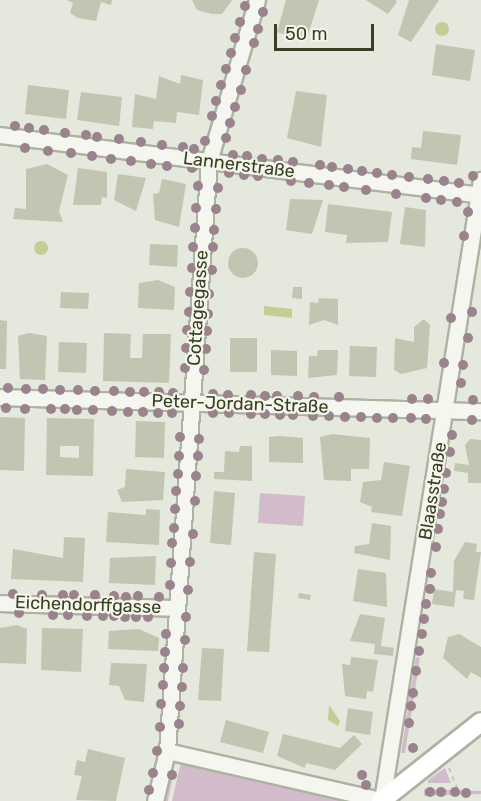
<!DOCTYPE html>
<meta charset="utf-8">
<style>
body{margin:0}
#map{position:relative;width:481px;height:801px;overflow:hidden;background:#e5e8dc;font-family:Rubik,sans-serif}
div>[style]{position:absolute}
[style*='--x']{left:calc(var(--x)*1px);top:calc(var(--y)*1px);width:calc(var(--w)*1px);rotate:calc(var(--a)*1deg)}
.green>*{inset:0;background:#d2bccb}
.water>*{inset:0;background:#c6cc93}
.round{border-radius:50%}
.building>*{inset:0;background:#c1c5b2}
.path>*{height:2px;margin-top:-1px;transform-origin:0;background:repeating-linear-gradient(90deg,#c3c6ba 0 4.5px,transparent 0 9px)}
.roads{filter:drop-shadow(2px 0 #aeb2a1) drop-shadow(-2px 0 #aeb2a1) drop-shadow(0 2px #aeb2a1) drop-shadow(0 -2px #aeb2a1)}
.minor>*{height:15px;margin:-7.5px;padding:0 7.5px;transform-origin:7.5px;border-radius:7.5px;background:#f4f6ef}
.major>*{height:18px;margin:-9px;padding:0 9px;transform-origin:9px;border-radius:9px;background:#fff}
.trees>*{width:10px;height:10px;margin:-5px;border-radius:50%;background:#9a838c}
span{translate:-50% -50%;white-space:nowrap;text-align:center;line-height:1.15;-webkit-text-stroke:4.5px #f4f5eb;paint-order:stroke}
.street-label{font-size:18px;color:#393f24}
.scale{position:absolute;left:274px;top:24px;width:100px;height:27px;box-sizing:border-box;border:3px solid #393f24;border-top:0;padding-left:8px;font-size:18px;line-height:21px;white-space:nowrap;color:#393f24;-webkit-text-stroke:4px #f4f5eb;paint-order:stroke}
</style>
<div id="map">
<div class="green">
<div style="clip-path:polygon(260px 493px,305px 496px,303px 526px,258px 523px)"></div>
<div style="clip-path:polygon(416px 657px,420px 658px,405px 753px,401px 753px)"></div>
<div style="clip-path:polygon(181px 762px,341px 801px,172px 801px)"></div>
<div style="clip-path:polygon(167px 768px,174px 770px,168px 801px,163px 801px)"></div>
<div style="clip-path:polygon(445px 768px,451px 783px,428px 783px,428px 780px)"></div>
<div style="clip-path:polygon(424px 789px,481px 791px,481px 794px,424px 796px)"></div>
</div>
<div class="water">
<div class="round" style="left:435px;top:22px;width:14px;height:14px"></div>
<div class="round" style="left:34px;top:241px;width:14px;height:14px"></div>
<div style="clip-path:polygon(264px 306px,292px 309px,292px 318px,264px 315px)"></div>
<div style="clip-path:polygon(329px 705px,340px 721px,338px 726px,328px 720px)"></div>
</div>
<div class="building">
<div style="clip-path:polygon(67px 0,112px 0,111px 5px,101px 2px,96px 21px,78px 18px,70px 13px,73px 3px)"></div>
<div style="clip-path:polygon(192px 0,232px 0,222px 14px,212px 14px,197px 10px)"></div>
<div style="clip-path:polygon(286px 0,319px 0,306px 41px,277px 32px)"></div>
<div style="clip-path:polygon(366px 0,396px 0,397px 2px,388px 14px)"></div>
<div style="clip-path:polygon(409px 0,439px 0,411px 42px,398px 35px)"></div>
<div style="clip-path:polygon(436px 44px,475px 50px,470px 81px,432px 75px)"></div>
<div style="clip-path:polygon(181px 75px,203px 80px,199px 115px,177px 112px,176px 123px,154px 121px,153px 129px,132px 127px,135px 94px,156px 99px,159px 76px,180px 84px)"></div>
<div style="clip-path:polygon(28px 85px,69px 90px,66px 119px,25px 114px)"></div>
<div style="clip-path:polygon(296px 91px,327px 95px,321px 147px,287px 138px)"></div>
<div style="clip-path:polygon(81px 92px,122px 97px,119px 126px,77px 120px)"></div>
<div style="clip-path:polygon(423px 131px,461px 135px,457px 165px,411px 159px,412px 147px,421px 148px)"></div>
<div style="clip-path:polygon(47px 164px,68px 175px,59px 211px,63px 222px,13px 219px,15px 208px,26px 209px,26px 169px)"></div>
<div style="clip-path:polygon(78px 168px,107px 172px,107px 198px,102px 197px,101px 205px,73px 205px)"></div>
<div style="clip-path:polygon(118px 174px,146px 178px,136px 211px,114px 200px)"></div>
<div style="clip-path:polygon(162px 179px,186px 184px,179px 227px,155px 220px,153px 194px,159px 193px)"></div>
<div style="clip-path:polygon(290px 199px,323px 200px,312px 234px,286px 230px)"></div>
<div style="clip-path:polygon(328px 204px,392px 212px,388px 242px,346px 243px,347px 235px,325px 232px)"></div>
<div style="clip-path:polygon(405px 207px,426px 210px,425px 247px,400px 244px)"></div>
<div style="clip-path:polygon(150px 244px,178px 245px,177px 267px,149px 265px)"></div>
<div class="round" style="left:228px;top:248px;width:30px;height:30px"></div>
<div style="clip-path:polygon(158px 280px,175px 287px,174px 310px,138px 308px,139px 283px)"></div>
<div style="clip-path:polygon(293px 287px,302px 287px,302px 299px,292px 298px)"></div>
<div style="clip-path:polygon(61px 292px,89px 293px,88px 309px,60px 308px)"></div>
<div style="clip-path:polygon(319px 298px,338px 299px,338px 325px,324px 320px,309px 325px,310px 302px,318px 303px)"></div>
<div style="clip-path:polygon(424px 319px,430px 325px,427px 368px,401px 374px,394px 370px,395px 338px,414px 342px,414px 327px)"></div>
<div style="clip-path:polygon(0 320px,7px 321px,6px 369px,0 369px)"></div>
<div style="clip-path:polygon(29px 333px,47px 336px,45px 380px,20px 379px,18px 336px)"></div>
<div style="clip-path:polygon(104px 333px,131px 334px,130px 358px,142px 358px,143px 334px,171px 334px,169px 383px,103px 381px)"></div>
<div style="clip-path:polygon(230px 338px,257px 338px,257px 372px,230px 372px)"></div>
<div style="clip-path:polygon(59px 342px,87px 343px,86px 373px,58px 372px)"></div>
<div style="clip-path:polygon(350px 346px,377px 347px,376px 377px,349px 376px)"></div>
<div style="clip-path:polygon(271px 350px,297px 351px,297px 376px,271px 375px)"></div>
<div style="clip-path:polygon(318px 350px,338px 350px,337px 375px,308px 378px,309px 356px,317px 356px)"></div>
<div style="clip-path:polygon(0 417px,25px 418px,24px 471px,0 470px)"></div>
<div style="clip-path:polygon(evenodd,47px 418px,94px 419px,93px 476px,46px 475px,47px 418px,60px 446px,79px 446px,79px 458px,60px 457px,60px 446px)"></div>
<div style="clip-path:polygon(136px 421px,165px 422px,164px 458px,135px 457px)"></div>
<div style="clip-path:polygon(332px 434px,370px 438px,369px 469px,351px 469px,351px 481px,324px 480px,320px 437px)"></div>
<div style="clip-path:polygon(279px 436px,303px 438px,303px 463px,269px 462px,269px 437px)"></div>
<div style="clip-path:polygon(470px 439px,481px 440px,481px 483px,468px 483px,468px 473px,454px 471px,455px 463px,469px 465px,465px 445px)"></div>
<div style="clip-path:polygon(240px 446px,252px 446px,252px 481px,214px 479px,214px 472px,224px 472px,225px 451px,239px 452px)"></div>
<div style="clip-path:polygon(384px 462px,410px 466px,402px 516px,371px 512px,372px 507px,360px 502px,363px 482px,381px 480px)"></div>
<div style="clip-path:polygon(126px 469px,165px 472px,163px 500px,122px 502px,117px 490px,125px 487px)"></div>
<div style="clip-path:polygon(214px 491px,235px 493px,231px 545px,210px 543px)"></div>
<div style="clip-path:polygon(146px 509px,160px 510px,159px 545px,106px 542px,108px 512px,146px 515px)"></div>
<div style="clip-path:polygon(372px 523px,391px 526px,390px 560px,354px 553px,355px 546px,369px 544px)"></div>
<div style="clip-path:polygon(64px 537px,85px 538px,83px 582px,11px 579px,13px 549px,63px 558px)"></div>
<div style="clip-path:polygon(465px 542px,477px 544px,476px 552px,481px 552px,474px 600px,463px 599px,464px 591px,456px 590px,454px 607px,432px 604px,434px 589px,453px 592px,454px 561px)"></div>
<div style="clip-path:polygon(254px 552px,276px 554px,269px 652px,247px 651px)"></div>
<div style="clip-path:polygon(156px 556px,155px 585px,109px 583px,110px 558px)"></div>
<div style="clip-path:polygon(358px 569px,386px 573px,387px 607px,353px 601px)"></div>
<div style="clip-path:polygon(299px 593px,311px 595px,310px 600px,298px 598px)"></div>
<div style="clip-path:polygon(360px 614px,385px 618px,381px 646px,394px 648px,393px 656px,374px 654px,375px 644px,350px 641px)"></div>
<div style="clip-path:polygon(17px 625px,27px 629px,26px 664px,0 663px,0 628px)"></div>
<div style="clip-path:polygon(42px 628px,83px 629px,81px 672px,41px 670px)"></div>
<div style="clip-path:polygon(139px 629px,159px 638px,158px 651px,108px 649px,109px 631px)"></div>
<div style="clip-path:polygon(459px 634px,481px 647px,481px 678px,471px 672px,467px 679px,443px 658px,448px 637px)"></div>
<div style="clip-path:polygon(202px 648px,224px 649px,221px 701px,198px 700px)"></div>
<div style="clip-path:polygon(351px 657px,378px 660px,373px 692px,367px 691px,366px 699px,345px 696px,342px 664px,350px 665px)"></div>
<div style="clip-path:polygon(111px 663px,147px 664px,144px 702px,125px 700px,119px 686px,109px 685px)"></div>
<div style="clip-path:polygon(348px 708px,373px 712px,370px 735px,345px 731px)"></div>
<div style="clip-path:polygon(226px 720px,269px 732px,263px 753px,220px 742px)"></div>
<div style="clip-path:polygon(283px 734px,340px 748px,354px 735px,362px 744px,335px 770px,306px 763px,305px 768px,277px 756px)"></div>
<div style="clip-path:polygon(88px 749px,125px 758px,116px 801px,76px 800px,82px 776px,74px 775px,77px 760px,85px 762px)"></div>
</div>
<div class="path">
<div style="--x:449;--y:768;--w:22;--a:68"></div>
</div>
<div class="roads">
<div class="minor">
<div style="--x:0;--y:135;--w:483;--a:7.1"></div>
<div style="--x:0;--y:397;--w:481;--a:1.7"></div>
<div style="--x:0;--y:603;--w:176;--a:1.6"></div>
<div style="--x:167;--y:751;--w:225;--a:12.9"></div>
<div style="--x:382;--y:800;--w:628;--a:-80.93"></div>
<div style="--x:155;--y:801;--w:51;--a:-76.5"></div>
<div style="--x:167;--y:751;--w:591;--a:-85.93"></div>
<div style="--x:209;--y:161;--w:168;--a:-73.4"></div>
</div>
<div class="major">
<div style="--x:381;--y:801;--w:127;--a:-38.3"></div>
</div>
</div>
<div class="trees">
<div style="left:245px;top:6px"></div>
<div style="left:263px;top:12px"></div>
<div style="left:240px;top:22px"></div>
<div style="left:258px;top:29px"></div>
<div style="left:235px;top:38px"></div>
<div style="left:254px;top:43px"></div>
<div style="left:231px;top:53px"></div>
<div style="left:226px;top:69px"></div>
<div style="left:246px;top:70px"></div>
<div style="left:221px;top:85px"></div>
<div style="left:241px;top:90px"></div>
<div style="left:216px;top:101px"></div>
<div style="left:235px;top:107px"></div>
<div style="left:212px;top:116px"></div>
<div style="left:230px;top:123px"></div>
<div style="left:15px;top:126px"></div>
<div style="left:29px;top:128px"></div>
<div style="left:44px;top:130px"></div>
<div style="left:65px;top:133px"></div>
<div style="left:86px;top:135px"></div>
<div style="left:97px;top:137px"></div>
<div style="left:226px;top:138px"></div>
<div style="left:119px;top:139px"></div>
<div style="left:205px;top:141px"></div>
<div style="left:141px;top:142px"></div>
<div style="left:162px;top:145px"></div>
<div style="left:183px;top:147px"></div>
<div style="left:25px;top:148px"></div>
<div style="left:194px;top:149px"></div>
<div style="left:48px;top:151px"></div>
<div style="left:71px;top:153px"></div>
<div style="left:233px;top:155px"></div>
<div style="left:92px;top:156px"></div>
<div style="left:247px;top:156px"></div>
<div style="left:111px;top:159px"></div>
<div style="left:262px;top:159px"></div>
<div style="left:278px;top:160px"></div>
<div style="left:131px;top:161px"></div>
<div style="left:293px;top:162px"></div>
<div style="left:151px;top:164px"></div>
<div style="left:320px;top:165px"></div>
<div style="left:167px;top:166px"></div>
<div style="left:332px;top:167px"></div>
<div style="left:192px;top:168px"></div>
<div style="left:348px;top:169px"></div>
<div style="left:362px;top:171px"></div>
<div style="left:229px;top:173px"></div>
<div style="left:377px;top:173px"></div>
<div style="left:244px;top:175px"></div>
<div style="left:392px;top:175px"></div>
<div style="left:258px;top:176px"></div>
<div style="left:473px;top:176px"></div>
<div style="left:409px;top:177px"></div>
<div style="left:428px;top:179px"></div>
<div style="left:291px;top:181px"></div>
<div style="left:444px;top:181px"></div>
<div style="left:309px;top:183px"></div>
<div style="left:459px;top:183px"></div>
<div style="left:329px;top:185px"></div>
<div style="left:198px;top:186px"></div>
<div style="left:344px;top:187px"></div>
<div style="left:218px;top:188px"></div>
<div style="left:366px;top:190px"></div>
<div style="left:396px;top:194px"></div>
<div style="left:426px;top:198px"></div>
<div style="left:441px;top:200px"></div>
<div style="left:457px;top:202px"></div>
<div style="left:196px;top:208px"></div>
<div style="left:216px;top:209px"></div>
<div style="left:468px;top:212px"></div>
<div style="left:195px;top:228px"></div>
<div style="left:214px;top:230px"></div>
<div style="left:464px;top:236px"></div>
<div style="left:193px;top:247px"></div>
<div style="left:213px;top:247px"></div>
<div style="left:192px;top:268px"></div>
<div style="left:212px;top:270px"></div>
<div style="left:190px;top:292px"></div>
<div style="left:209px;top:294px"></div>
<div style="left:189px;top:312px"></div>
<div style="left:472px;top:312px"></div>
<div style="left:208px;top:314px"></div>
<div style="left:451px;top:318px"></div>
<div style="left:187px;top:330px"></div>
<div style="left:207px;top:331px"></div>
<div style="left:468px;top:338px"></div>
<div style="left:186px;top:348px"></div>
<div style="left:206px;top:349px"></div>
<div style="left:444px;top:363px"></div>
<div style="left:463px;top:365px"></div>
<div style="left:185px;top:368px"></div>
<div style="left:204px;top:370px"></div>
<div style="left:461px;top:383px"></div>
<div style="left:8px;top:388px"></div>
<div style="left:26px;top:389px"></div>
<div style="left:43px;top:389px"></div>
<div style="left:60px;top:390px"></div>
<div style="left:78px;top:390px"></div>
<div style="left:95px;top:391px"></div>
<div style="left:114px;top:391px"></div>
<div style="left:130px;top:392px"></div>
<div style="left:144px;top:392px"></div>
<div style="left:159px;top:392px"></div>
<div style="left:173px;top:393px"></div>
<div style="left:213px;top:394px"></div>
<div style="left:228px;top:395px"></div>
<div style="left:251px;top:395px"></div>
<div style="left:265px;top:396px"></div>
<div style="left:277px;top:396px"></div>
<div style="left:298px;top:396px"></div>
<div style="left:314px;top:397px"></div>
<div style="left:339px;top:397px"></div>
<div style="left:412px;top:399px"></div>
<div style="left:428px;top:399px"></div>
<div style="left:473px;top:400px"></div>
<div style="left:6px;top:408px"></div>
<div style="left:25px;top:409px"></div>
<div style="left:51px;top:409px"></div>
<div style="left:65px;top:409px"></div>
<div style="left:77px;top:410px"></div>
<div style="left:93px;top:410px"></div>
<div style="left:112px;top:411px"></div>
<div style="left:128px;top:412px"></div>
<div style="left:143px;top:412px"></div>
<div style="left:158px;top:413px"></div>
<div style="left:172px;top:413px"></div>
<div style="left:213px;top:413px"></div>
<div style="left:229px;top:413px"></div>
<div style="left:251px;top:414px"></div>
<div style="left:265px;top:414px"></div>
<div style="left:280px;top:415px"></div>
<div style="left:293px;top:415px"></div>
<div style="left:313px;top:416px"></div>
<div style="left:329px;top:416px"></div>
<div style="left:345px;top:417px"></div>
<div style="left:361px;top:417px"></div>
<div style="left:377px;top:418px"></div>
<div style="left:393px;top:418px"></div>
<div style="left:411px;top:418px"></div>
<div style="left:426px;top:419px"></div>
<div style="left:472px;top:420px"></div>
<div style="left:452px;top:435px"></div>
<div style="left:180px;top:437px"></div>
<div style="left:199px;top:439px"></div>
<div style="left:450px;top:452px"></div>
<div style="left:179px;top:456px"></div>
<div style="left:198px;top:456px"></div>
<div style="left:446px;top:473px"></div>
<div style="left:178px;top:474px"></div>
<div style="left:196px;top:476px"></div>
<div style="left:444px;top:489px"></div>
<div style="left:176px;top:491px"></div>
<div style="left:195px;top:501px"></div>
<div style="left:442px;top:502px"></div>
<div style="left:175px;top:509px"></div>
<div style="left:440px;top:514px"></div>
<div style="left:174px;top:528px"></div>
<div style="left:438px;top:529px"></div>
<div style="left:193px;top:534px"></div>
<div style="left:172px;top:543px"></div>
<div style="left:436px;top:547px"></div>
<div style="left:190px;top:562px"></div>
<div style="left:171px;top:563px"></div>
<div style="left:431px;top:573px"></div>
<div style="left:170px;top:585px"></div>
<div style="left:430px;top:589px"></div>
<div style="left:188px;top:590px"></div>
<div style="left:13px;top:594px"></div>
<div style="left:42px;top:595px"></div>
<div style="left:63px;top:595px"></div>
<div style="left:74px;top:595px"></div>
<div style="left:95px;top:595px"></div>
<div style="left:114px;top:596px"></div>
<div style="left:138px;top:596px"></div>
<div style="left:126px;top:597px"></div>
<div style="left:159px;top:597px"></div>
<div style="left:426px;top:604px"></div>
<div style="left:19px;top:613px"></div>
<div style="left:53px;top:615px"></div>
<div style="left:68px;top:615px"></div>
<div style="left:87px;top:616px"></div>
<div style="left:103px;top:616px"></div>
<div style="left:114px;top:616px"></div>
<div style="left:125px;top:617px"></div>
<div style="left:136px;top:617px"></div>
<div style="left:148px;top:617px"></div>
<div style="left:186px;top:617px"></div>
<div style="left:424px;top:619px"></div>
<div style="left:166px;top:634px"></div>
<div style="left:422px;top:634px"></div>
<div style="left:185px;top:640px"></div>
<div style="left:419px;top:651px"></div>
<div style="left:165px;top:652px"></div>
<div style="left:164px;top:668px"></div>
<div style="left:183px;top:668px"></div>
<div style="left:416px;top:671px"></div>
<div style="left:163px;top:685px"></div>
<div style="left:182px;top:687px"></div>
<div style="left:413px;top:693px"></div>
<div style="left:161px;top:704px"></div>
<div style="left:180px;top:706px"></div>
<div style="left:411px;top:706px"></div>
<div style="left:409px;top:723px"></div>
<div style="left:179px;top:724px"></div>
<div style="left:160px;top:727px"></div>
<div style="left:413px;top:748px"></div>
<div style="left:157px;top:751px"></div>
<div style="left:153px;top:773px"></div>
<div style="left:172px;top:775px"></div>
<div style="left:362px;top:775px"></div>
<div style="left:366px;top:785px"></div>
<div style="left:149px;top:790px"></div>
<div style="left:430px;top:792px"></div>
<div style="left:441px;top:792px"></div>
<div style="left:455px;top:792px"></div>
<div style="left:466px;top:793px"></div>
</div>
<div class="street-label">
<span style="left:239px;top:165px;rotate:7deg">Lannerstraße</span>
<span style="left:198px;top:308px;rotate:-86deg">Cottagegasse</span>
<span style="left:240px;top:404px;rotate:2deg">Peter-Jordan-Straße</span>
<span style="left:433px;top:491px;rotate:-81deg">Blaasstraße</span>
<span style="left:88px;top:605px;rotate:2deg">Eichendorffgasse</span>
</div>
<div class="scale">50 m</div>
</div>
